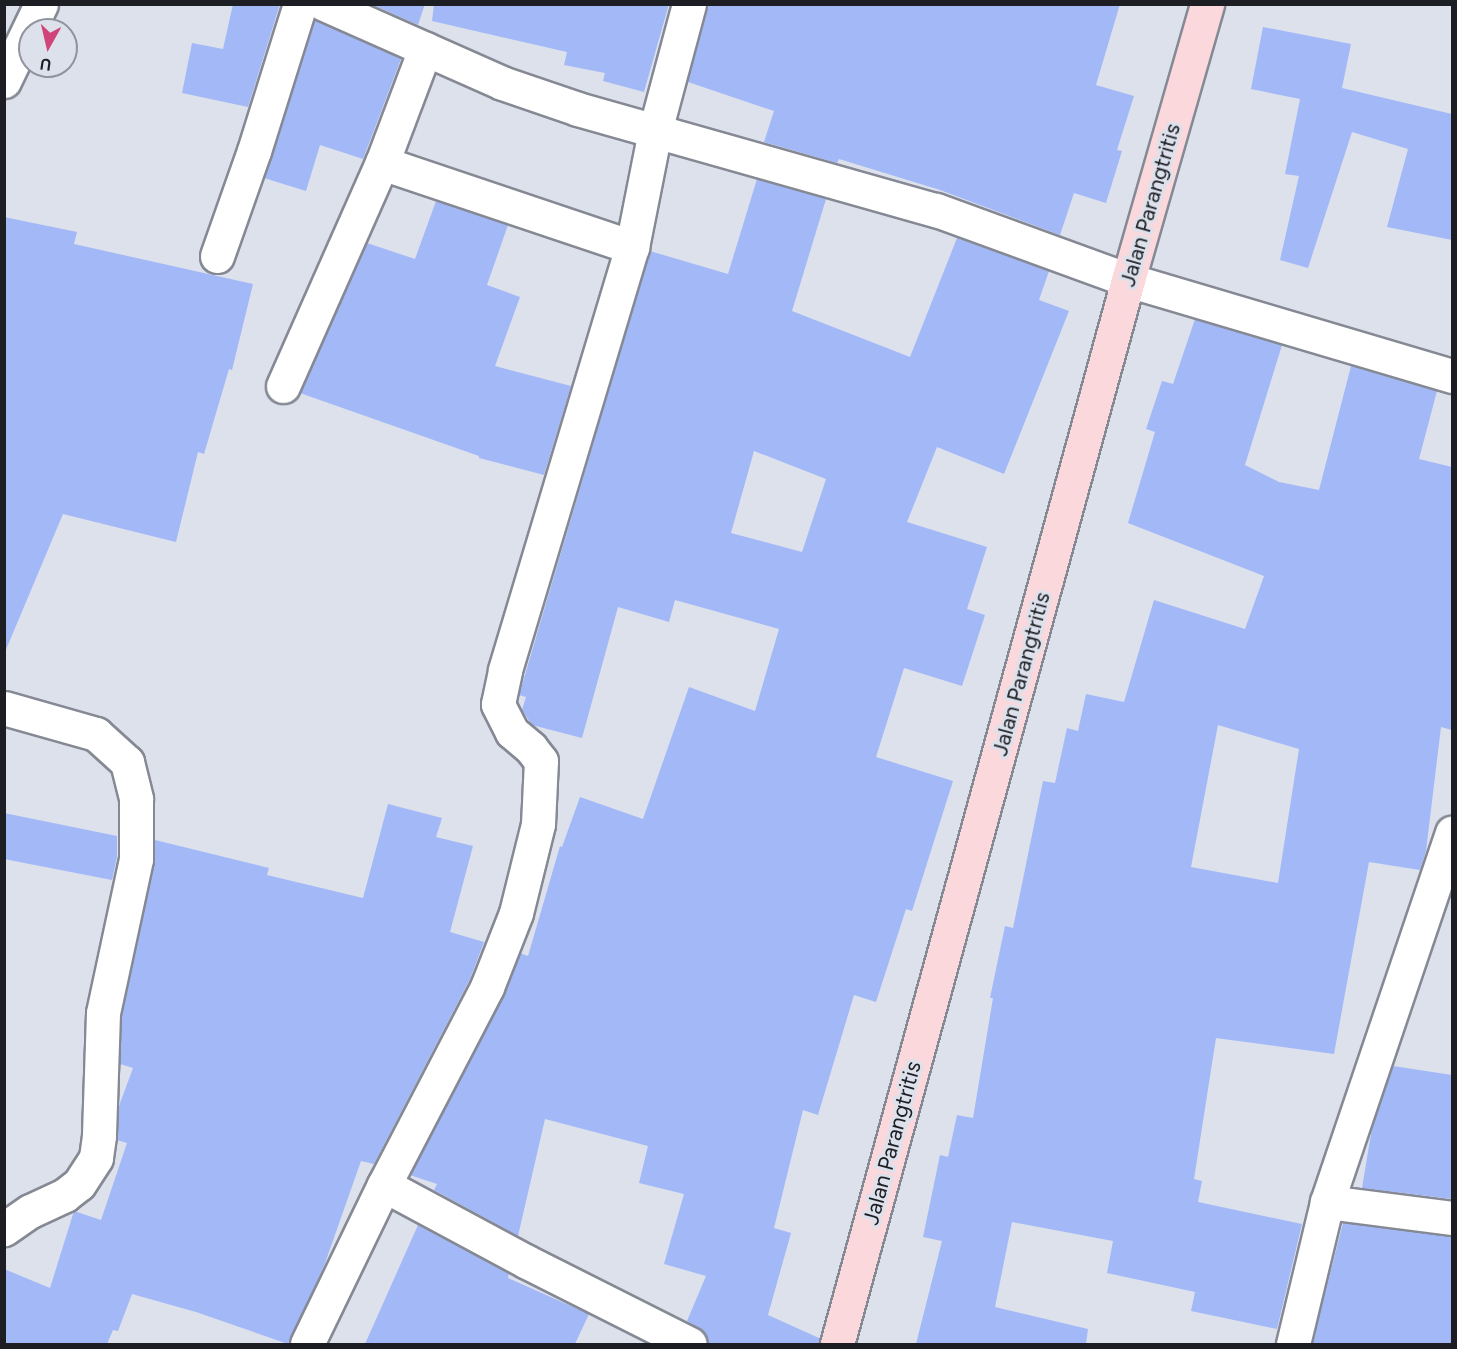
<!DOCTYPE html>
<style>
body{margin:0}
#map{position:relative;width:1457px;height:1349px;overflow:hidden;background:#dce1ec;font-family:Figtree,sans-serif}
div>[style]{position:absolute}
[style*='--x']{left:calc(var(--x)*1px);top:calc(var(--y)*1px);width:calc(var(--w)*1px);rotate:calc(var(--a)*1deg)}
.building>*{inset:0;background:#a3b8f7}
.roads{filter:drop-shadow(2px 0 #858994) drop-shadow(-2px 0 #858994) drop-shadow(0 2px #858994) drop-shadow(0 -2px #858994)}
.minor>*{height:33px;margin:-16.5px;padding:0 16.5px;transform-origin:16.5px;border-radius:16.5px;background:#fff}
.primary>*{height:33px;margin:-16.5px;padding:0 16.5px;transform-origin:16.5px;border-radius:16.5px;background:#fad8dc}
span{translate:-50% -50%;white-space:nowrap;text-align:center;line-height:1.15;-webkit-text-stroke:6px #dce1ec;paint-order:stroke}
.street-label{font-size:22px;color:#1d1e23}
.frame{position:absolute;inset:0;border:6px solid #1d1e23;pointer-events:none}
.north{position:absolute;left:18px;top:18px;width:60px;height:60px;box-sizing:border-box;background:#dce1ec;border:2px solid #90939c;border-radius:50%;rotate:188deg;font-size:16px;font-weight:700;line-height:24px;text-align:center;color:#1d1e23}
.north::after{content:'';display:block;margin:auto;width:21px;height:27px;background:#cf4479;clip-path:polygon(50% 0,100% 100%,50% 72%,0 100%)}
</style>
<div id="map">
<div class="building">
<div style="clip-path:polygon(233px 4px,280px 4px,248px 107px,182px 93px,192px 43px,223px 49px)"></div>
<div style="clip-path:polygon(371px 4px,425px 4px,418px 25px)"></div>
<div style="clip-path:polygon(434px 4px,669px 4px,644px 92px,603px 81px,605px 73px,564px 65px,567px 52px,432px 21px)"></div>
<div style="clip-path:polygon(707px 4px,1120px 4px,1096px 85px,1134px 96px,1117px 150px,1122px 151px,1106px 203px,1074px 193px,1060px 235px,940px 190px,839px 159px,837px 163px,764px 142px,774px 111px,688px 82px)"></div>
<div style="clip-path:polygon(315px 20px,401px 59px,363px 159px,320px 145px,306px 191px,264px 178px)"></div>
<div style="clip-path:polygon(1263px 27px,1351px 44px,1342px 88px,1452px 114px,1452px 240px,1387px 227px,1408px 149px,1352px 132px,1308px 268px,1280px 260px,1299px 176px,1285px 174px,1300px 99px,1251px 89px)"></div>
<div style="clip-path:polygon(evenodd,757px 179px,826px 199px,792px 311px,910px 357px,957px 238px,1049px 271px,1039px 300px,1069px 311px,1004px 474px,937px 447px,907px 522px,987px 547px,967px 609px,985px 615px,962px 686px,904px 668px,876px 757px,953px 781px,912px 911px,906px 909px,876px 1002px,854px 995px,818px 1115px,803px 1110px,774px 1228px,791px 1233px,768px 1315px,819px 1338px,819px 1344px,708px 1344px,705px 1333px,687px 1321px,706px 1276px,664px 1264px,684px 1194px,639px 1183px,648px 1146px,545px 1119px,518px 1236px,434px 1190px,437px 1184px,410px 1175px,504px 996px,520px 953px,528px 956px,560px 846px,562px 847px,580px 797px,643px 819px,689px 687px,755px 711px,779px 629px,675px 600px,669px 622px,618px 607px,582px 738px,532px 725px,522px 710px,526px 697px,519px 695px,650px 251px,728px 274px,757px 179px,754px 451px,826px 479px,802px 552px,731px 533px,754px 451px)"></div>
<div style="clip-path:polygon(436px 201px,508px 225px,487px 285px,520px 297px,495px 366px,571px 386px,544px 475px,479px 458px,479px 456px,300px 393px,367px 243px,415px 259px)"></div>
<div style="clip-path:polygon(4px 217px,77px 232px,74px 244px,253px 284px,232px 370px,229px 369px,204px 454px,198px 452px,176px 542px,63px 514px,5px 652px)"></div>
<div style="clip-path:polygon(evenodd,1195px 319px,1282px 345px,1245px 465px,1279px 482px,1319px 490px,1351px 366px,1437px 391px,1419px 459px,1452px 467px,1452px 730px,1441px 727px,1426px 851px,1420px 870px,1369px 862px,1334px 1054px,1216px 1038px,1194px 1179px,1202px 1181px,1198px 1202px,1302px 1224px,1277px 1329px,1191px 1311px,1195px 1292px,1107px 1273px,1113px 1241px,1012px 1222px,995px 1307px,1088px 1329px,1086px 1344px,916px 1344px,942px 1241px,923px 1237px,940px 1155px,948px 1157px,957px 1115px,973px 1118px,993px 998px,990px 998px,1005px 926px,1013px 928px,1043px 781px,1055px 783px,1067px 728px,1078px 731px,1086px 694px,1124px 702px,1154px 600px,1245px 629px,1264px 576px,1128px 523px,1155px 432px,1146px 429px,1162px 381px,1173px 384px,1195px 319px,1218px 725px,1299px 749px,1278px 883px,1191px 867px,1218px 725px)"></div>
<div style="clip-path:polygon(388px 804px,442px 818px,436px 837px,473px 846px,450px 932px,484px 942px,470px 979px,374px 1164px,361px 1161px,324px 1266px,288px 1344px,196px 1312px,132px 1294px,118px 1331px,113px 1330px,107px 1344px,4px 1344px,4px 1269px,50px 1288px,74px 1211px,101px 1220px,127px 1143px,117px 1140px,119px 1106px,133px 1068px,120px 1064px,122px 1015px,154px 863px,155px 840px,269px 868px,267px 875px,363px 898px)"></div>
<div style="clip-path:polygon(4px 813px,117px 836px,117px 857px,112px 880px,4px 859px)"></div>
<div style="clip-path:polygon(1393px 1066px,1452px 1075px,1452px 1199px,1362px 1188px,1372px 1128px)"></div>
<div style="clip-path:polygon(1343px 1223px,1452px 1236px,1452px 1344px,1312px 1344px)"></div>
<div style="clip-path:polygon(418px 1225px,509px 1274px,508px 1278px,589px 1314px,575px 1344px,365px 1344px)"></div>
</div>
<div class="roads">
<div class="minor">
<div style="--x:324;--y:4;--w:195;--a:23.9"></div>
<div style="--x:502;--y:83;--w:80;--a:18.9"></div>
<div style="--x:578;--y:109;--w:372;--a:15.8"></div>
<div style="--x:936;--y:210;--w:204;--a:20"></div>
<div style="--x:1128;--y:280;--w:338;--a:16.5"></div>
<div style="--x:4;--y:81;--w:85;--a:-64.3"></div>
<div style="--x:382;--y:163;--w:264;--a:18.6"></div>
<div style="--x:217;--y:256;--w:111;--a:-70.6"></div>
<div style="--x:254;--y:151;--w:154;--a:-72.6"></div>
<div style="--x:283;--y:386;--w:244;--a:-66.1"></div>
<div style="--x:382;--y:163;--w:122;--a:-69.3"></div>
<div style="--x:4;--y:708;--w:96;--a:15.8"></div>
<div style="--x:96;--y:734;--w:42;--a:42.1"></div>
<div style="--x:127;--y:762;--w:38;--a:76"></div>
<div style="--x:136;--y:799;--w:60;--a:90"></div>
<div style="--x:136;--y:859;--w:157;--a:102.1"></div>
<div style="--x:103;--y:1013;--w:123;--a:91.9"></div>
<div style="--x:99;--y:1136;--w:22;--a:98"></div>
<div style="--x:96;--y:1158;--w:31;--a:123"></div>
<div style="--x:79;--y:1184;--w:18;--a:142"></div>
<div style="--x:65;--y:1195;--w:38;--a:155"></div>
<div style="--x:30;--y:1211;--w:32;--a:145"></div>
<div style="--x:384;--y:1185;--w:162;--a:28.3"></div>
<div style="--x:527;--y:1262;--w:182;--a:26.7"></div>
<div style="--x:1327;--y:1202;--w:126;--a:7.3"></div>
<div style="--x:307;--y:1344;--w:177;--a:-64.2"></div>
<div style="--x:384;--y:1185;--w:223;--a:-62.5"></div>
<div style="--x:487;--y:987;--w:79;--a:-68.6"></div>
<div style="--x:516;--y:913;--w:92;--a:-76.1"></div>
<div style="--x:538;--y:824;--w:63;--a:-87.3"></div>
<div style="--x:541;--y:761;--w:16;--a:-128"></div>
<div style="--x:531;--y:748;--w:25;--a:-140"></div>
<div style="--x:512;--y:732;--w:31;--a:-117"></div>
<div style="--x:498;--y:704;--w:35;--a:-78"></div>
<div style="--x:505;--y:670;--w:442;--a:-73.3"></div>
<div style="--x:632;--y:247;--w:118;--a:-78.8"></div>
<div style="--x:655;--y:131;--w:131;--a:-75"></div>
<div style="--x:1293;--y:1344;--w:146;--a:-76.5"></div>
<div style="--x:1327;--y:1202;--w:390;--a:-71.3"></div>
</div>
<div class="primary">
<div style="--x:837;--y:1344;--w:1103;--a:-74.7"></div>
<div style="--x:1128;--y:280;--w:287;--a:-74"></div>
</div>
</div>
<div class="street-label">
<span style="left:1150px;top:205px;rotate:-74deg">Jalan Parangtritis</span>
<span style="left:1021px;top:674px;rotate:-75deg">Jalan Parangtritis</span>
<span style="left:892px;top:1143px;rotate:-75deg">Jalan Parangtritis</span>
</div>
<div class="frame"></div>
<div class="north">U</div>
</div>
